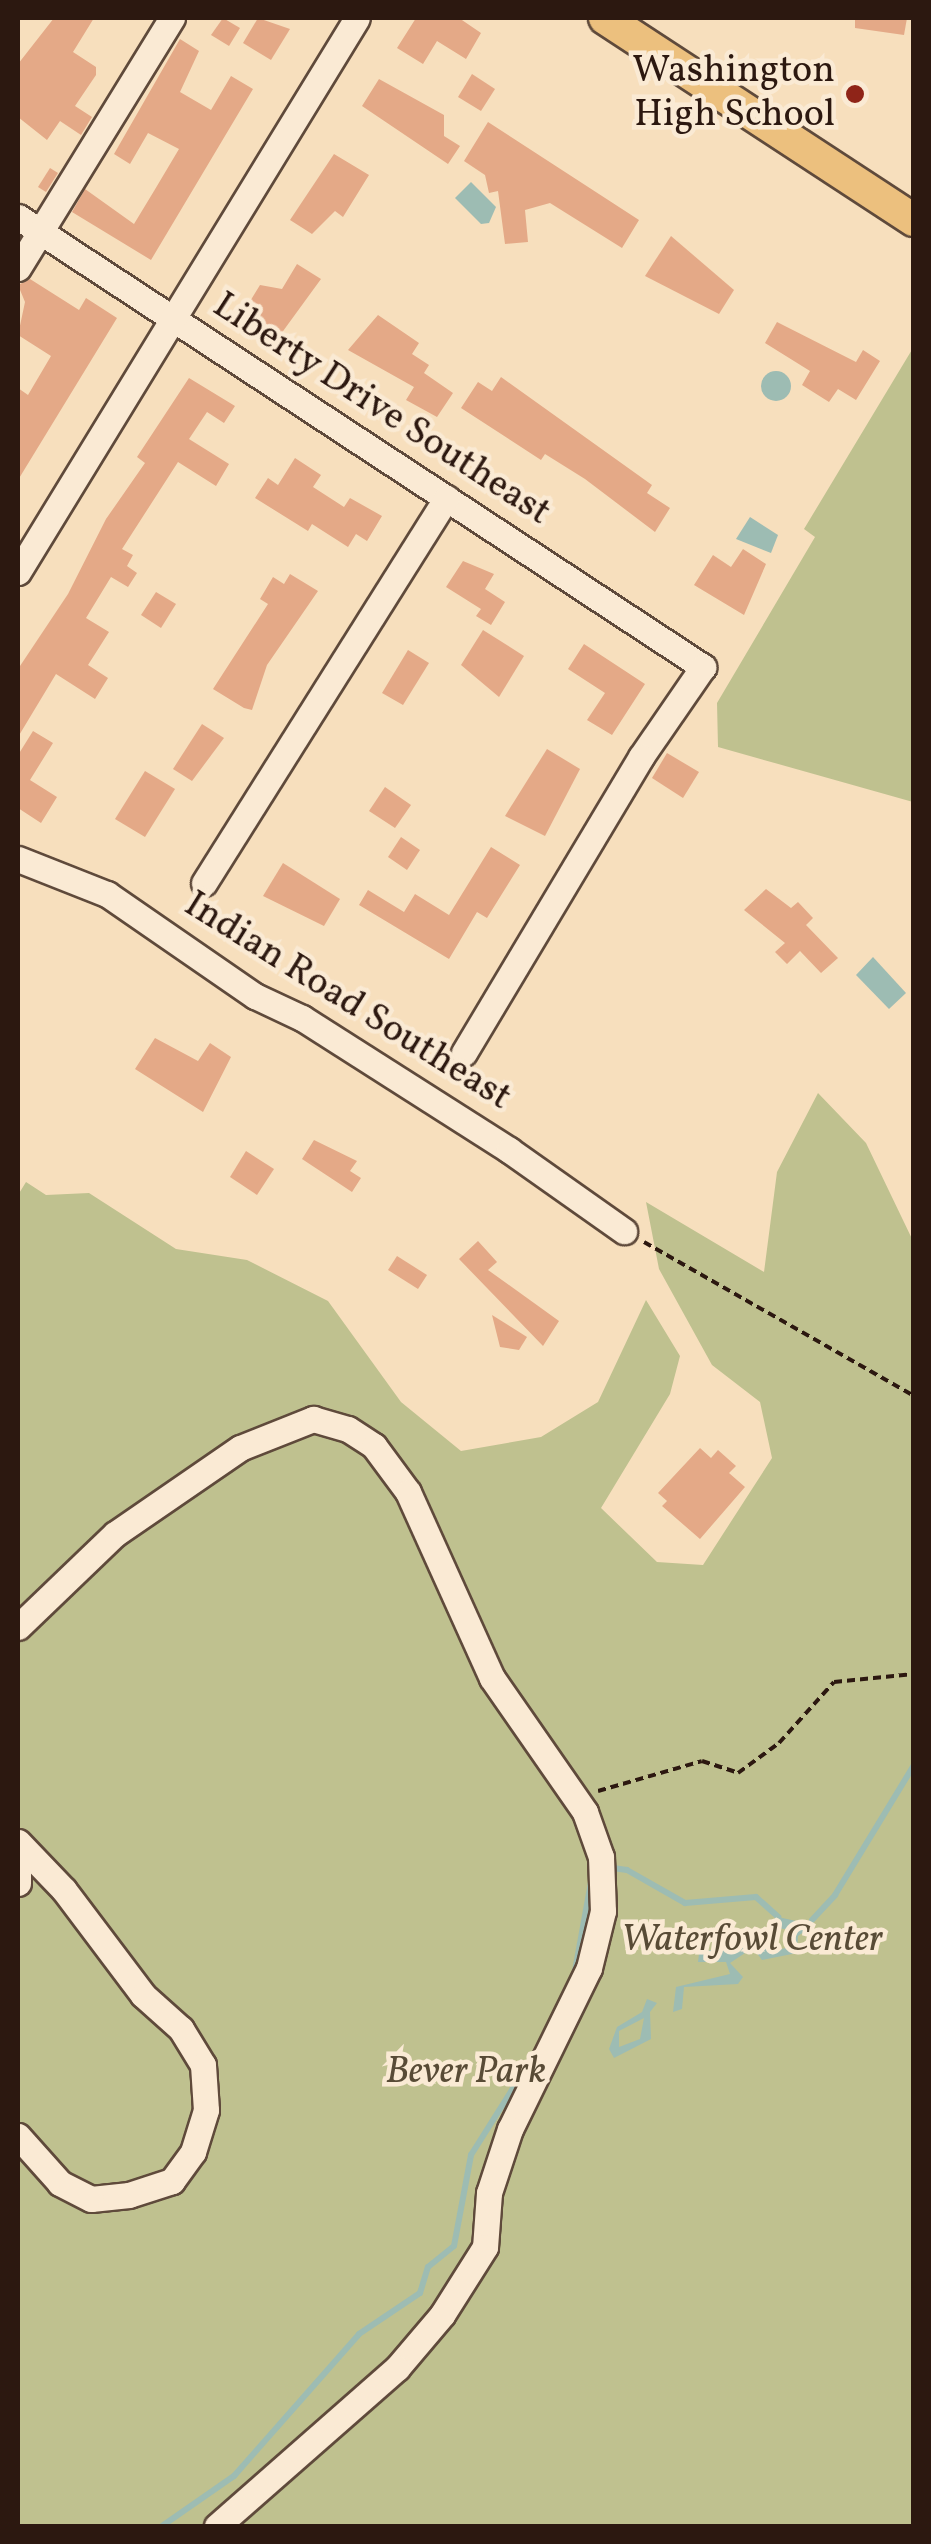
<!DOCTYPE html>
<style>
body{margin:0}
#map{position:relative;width:931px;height:2544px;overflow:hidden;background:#f7dfbd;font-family:Vollkorn,serif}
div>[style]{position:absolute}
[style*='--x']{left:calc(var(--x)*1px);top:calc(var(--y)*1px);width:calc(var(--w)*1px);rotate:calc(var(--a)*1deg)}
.green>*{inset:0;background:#bfc18f}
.water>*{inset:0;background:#9dbcb3}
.round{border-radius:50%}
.stream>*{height:6px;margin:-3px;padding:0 3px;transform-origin:3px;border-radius:3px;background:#9dbcb3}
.building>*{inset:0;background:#e4a987}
.path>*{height:4px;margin-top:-2px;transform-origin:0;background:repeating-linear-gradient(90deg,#2c1810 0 8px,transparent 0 13px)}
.roads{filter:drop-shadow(2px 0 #5f4a3b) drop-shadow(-2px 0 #5f4a3b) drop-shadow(0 2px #5f4a3b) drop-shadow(0 -2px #5f4a3b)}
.minor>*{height:25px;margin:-12.5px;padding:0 12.5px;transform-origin:12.5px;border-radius:12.5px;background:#faead4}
.major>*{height:32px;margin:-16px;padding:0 16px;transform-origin:16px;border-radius:16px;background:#ecc07e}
.dots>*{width:28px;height:28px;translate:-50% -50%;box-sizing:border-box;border:5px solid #faead4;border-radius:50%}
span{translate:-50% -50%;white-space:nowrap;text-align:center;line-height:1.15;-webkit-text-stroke:9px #faead4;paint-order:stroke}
.poi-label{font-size:38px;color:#2c1810}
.right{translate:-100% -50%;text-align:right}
.street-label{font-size:38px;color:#2c1810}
.park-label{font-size:38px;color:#584b36;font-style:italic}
.frame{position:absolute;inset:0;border:20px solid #2c1810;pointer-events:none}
</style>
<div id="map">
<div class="green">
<div style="clip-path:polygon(913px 348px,913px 802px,718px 747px,717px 703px,815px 537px,804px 529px)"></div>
<div style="clip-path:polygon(818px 1093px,866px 1143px,914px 1243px,913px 2526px,18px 2526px,18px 1195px,26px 1182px,46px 1195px,89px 1193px,176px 1249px,247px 1260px,328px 1301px,401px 1402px,461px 1451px,541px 1437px,598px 1402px,646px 1300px,680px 1356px,670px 1394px,601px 1508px,657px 1562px,703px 1565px,772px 1458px,760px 1402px,712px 1365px,659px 1269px,646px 1202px,764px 1272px,777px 1172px)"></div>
</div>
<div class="water">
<div style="clip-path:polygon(471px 182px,496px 207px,489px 223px,481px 224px,455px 198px)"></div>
<div class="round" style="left:761px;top:371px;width:30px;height:30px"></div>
<div style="clip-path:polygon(750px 517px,778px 535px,771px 553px,736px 539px)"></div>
<div style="clip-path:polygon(873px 957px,906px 993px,889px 1009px,856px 975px)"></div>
<div style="clip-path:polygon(778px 1917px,814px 1925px,798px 1936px,797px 1953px,762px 1960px,756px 1952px,761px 1944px,775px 1951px,792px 1946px,792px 1930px,769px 1927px)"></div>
<div style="clip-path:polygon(740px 1940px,745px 1953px,730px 1963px,743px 1977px,738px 1984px,684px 1987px,682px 2009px,673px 2012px,676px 1987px,730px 1974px,726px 1962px,698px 1962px,699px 1954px)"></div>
<div style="clip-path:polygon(evenodd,647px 1999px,657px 2003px,650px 2012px,651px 2039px,614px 2058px,609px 2049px,617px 2027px,642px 2012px,647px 1999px,644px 2018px,640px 2039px,619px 2047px,619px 2031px,644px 2018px)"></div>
</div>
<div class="stream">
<div style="--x:606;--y:1867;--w:21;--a:8"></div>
<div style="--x:627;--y:1870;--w:67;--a:29.6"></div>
<div style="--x:685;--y:1903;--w:71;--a:-4.8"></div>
<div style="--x:756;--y:1897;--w:30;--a:42"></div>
<div style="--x:812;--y:1920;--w:34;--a:-47"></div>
<div style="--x:835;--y:1895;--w:152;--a:-58.7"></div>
<div style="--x:575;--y:1971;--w:108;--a:-79.8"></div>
<div style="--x:162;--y:2526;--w:88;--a:-34.8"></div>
<div style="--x:234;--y:2476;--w:189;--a:-48.6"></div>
<div style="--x:359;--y:2334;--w:73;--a:-33.9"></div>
<div style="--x:420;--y:2293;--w:27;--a:-73"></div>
<div style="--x:428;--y:2267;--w:33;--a:-39"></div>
<div style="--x:454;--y:2246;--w:93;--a:-79.4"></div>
<div style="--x:471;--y:2155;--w:109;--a:-57.8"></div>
</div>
<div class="building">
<div style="clip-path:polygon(54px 18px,94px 18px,73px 52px,96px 67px,96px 75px,75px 106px,92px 117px,81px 135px,60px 121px,47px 140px,18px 117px,18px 64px)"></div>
<div style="clip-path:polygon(223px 18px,240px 28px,229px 46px,211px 35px)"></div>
<div style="clip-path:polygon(258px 18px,290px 29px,271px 60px,243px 43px)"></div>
<div style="clip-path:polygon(416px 18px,459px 18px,481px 33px,466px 59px,437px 41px,423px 64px,397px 48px)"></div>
<div style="clip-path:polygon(855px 18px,907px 18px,904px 35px,855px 28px)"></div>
<div style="clip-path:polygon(180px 39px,199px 51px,180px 92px,211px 110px,231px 76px,253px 89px,151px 260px,72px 212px,85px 189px,134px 224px,154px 191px,179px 149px,148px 133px,130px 164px,114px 154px)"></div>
<div style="clip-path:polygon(472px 74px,495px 89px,481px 111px,458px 97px)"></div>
<div style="clip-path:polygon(379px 79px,444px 115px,444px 136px,460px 146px,448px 164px,362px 106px)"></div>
<div style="clip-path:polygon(488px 122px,639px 220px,622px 248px,550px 203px,525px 210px,528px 242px,505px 244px,498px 191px,489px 193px,485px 175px,464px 161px)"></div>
<div style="clip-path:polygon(334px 154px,369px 175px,343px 217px,335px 211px,312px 234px,290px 220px)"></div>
<div style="clip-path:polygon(50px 168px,58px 173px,46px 192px,38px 187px)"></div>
<div style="clip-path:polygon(671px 236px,734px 290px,719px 314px,645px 276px)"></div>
<div style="clip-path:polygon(297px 264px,321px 279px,278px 338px,241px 316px,260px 285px,282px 289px)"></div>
<div style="clip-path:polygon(30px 279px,79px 310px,86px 298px,117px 318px,18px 480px,18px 388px,28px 395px,51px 356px,18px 335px,25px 302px,18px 285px)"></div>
<div style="clip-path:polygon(378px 315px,419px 343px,412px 354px,429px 365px,424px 373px,453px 393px,437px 417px,406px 400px,414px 387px,348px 350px)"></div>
<div style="clip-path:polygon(777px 322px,856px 362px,863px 350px,880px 361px,856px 400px,838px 389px,829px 402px,802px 385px,810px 371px,765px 343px)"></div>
<div style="clip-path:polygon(501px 377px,652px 485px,647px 493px,670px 508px,655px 532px,585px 479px,545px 454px,541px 460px,461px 408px,478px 382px,492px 391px)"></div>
<div style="clip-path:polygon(189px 378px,235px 406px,224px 423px,207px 412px,189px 439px,229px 464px,216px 486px,178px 462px,122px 549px,133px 555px,127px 566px,137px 573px,128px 587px,111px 577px,86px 618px,109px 632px,88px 665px,108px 678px,95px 699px,56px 674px,18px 737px,18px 669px,68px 594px,106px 519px,145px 463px,137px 457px)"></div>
<div style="clip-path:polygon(295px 458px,321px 475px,313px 487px,344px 507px,350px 498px,382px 516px,367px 541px,356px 534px,348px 547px,312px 524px,308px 531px,255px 498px,268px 478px,278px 485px)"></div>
<div style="clip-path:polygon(743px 549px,766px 564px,744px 615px,694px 585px,713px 555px,731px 567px)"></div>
<div style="clip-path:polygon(463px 561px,494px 574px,485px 589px,505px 602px,491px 625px,476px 616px,481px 609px,446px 587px)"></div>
<div style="clip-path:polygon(290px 574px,318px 591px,267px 665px,252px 710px,244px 708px,213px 689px,268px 604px,260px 599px,273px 577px,284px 584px)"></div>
<div style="clip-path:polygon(156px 592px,176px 604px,161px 628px,141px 615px)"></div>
<div style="clip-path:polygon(483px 630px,524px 656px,499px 697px,461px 665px)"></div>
<div style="clip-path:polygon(584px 644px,645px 684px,612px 735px,587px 720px,605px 693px,568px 669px)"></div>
<div style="clip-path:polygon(408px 650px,429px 663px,403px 705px,382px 693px)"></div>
<div style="clip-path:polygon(202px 724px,224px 738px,192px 781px,173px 769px)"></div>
<div style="clip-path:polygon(33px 731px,53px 743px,30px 780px,57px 797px,41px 823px,18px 808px,18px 755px)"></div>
<div style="clip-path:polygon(547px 749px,580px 769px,545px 836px,505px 816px)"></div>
<div style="clip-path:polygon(667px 753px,699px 772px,683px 798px,652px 778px)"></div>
<div style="clip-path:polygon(145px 771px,175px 789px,145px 837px,115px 819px)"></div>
<div style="clip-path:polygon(385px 787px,411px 805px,395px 828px,369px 811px)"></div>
<div style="clip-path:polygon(401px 837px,420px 850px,407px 870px,388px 857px)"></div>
<div style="clip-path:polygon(491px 847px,520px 865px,487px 918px,477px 912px,449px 959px,359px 905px,368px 890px,404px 912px,415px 894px,449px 915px)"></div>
<div style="clip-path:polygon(283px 863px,340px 899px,324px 926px,263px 896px)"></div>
<div style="clip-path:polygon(766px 889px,791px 908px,798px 902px,813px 918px,806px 925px,838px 958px,821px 973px,800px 951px,787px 964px,775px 952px,785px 943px,744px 910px)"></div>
<div style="clip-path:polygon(155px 1038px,198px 1061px,210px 1043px,231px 1057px,203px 1112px,135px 1069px)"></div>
<div style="clip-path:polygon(314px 1140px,357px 1161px,350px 1171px,361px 1178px,352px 1192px,302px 1159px)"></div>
<div style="clip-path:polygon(246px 1151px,274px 1169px,257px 1195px,230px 1177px)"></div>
<div style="clip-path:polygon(478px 1241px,497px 1262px,488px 1270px,559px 1321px,543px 1346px,459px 1259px)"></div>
<div style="clip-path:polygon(397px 1256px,427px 1275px,418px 1289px,388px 1270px)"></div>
<div style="clip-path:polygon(492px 1315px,527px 1337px,519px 1350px,500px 1347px)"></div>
<div style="clip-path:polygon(700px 1448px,711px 1458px,718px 1450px,736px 1466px,729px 1473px,745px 1487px,700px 1539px,662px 1506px,667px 1501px,658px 1493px)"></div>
</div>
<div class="path">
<div style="--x:644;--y:1242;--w:311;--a:29.7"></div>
<div style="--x:598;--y:1791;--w:108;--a:-16.1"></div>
<div style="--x:702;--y:1761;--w:38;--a:18"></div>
<div style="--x:738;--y:1773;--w:51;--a:-36.2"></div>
<div style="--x:779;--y:1743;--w:82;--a:-48"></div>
<div style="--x:834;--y:1682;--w:80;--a:-5.7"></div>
</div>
<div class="roads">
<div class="minor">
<div style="--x:18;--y:217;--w:820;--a:33.3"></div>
<div style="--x:703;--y:667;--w:109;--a:124.6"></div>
<div style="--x:641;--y:757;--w:345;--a:120.9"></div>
<div style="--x:18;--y:268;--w:294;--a:-58.4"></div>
<div style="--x:18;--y:572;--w:649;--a:-58.54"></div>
<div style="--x:18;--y:859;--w:96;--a:21.5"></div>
<div style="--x:107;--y:894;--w:180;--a:34.6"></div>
<div style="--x:255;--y:996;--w:52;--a:25.1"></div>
<div style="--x:302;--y:1018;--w:246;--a:32.5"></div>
<div style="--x:509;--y:1150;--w:141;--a:35.2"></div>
<div style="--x:204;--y:883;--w:455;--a:-57.8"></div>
<div style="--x:18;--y:1627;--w:134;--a:-43.8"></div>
<div style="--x:115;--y:1534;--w:152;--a:-34.5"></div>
<div style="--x:240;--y:1448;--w:79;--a:-21.7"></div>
<div style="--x:313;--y:1419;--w:36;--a:16"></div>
<div style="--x:348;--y:1429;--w:31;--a:33"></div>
<div style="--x:374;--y:1446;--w:57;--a:53.5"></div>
<div style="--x:408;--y:1492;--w:204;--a:65.7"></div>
<div style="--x:492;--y:1678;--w:163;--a:55.2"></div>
<div style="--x:585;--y:1812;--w:48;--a:70.4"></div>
<div style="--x:601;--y:1857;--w:54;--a:87.9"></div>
<div style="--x:603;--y:1911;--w:59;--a:103.8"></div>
<div style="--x:589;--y:1968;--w:179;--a:116.1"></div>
<div style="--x:510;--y:2129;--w:67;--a:108.2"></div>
<div style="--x:489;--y:2193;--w:54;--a:94.2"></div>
<div style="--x:485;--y:2247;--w:80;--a:122.3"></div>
<div style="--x:442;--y:2315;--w:70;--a:130.3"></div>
<div style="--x:397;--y:2368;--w:240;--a:138.7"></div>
<div style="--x:18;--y:1842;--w:66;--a:46.2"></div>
<div style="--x:64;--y:1890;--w:131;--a:53"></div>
<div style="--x:143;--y:1995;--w:51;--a:41.8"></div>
<div style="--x:181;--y:2029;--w:42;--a:58.6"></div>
<div style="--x:203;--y:2065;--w:45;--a:86.2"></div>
<div style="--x:206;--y:2110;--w:44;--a:107.2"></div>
<div style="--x:193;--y:2152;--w:36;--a:126"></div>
<div style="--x:172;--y:2181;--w:45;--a:162"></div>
<div style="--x:129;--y:2195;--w:38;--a:174"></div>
<div style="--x:91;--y:2199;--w:35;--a:-153"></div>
<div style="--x:60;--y:2183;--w:63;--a:-131.8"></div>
<div style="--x:18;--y:1848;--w:35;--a:90"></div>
</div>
<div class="major">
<div style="--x:605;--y:18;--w:369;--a:33.2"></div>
</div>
</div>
<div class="dots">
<div style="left:855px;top:94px;background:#8f2418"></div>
</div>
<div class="poi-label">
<span class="right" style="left:835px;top:94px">Washington<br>High School</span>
</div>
<div class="street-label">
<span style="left:381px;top:410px;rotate:33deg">Liberty Drive Southeast</span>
<span style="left:347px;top:1002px;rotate:32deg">Indian Road Southeast</span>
</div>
<div class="park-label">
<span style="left:752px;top:1941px">Waterfowl Center</span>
<span style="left:466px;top:2073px">Bever Park</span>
</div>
<div class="frame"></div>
</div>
